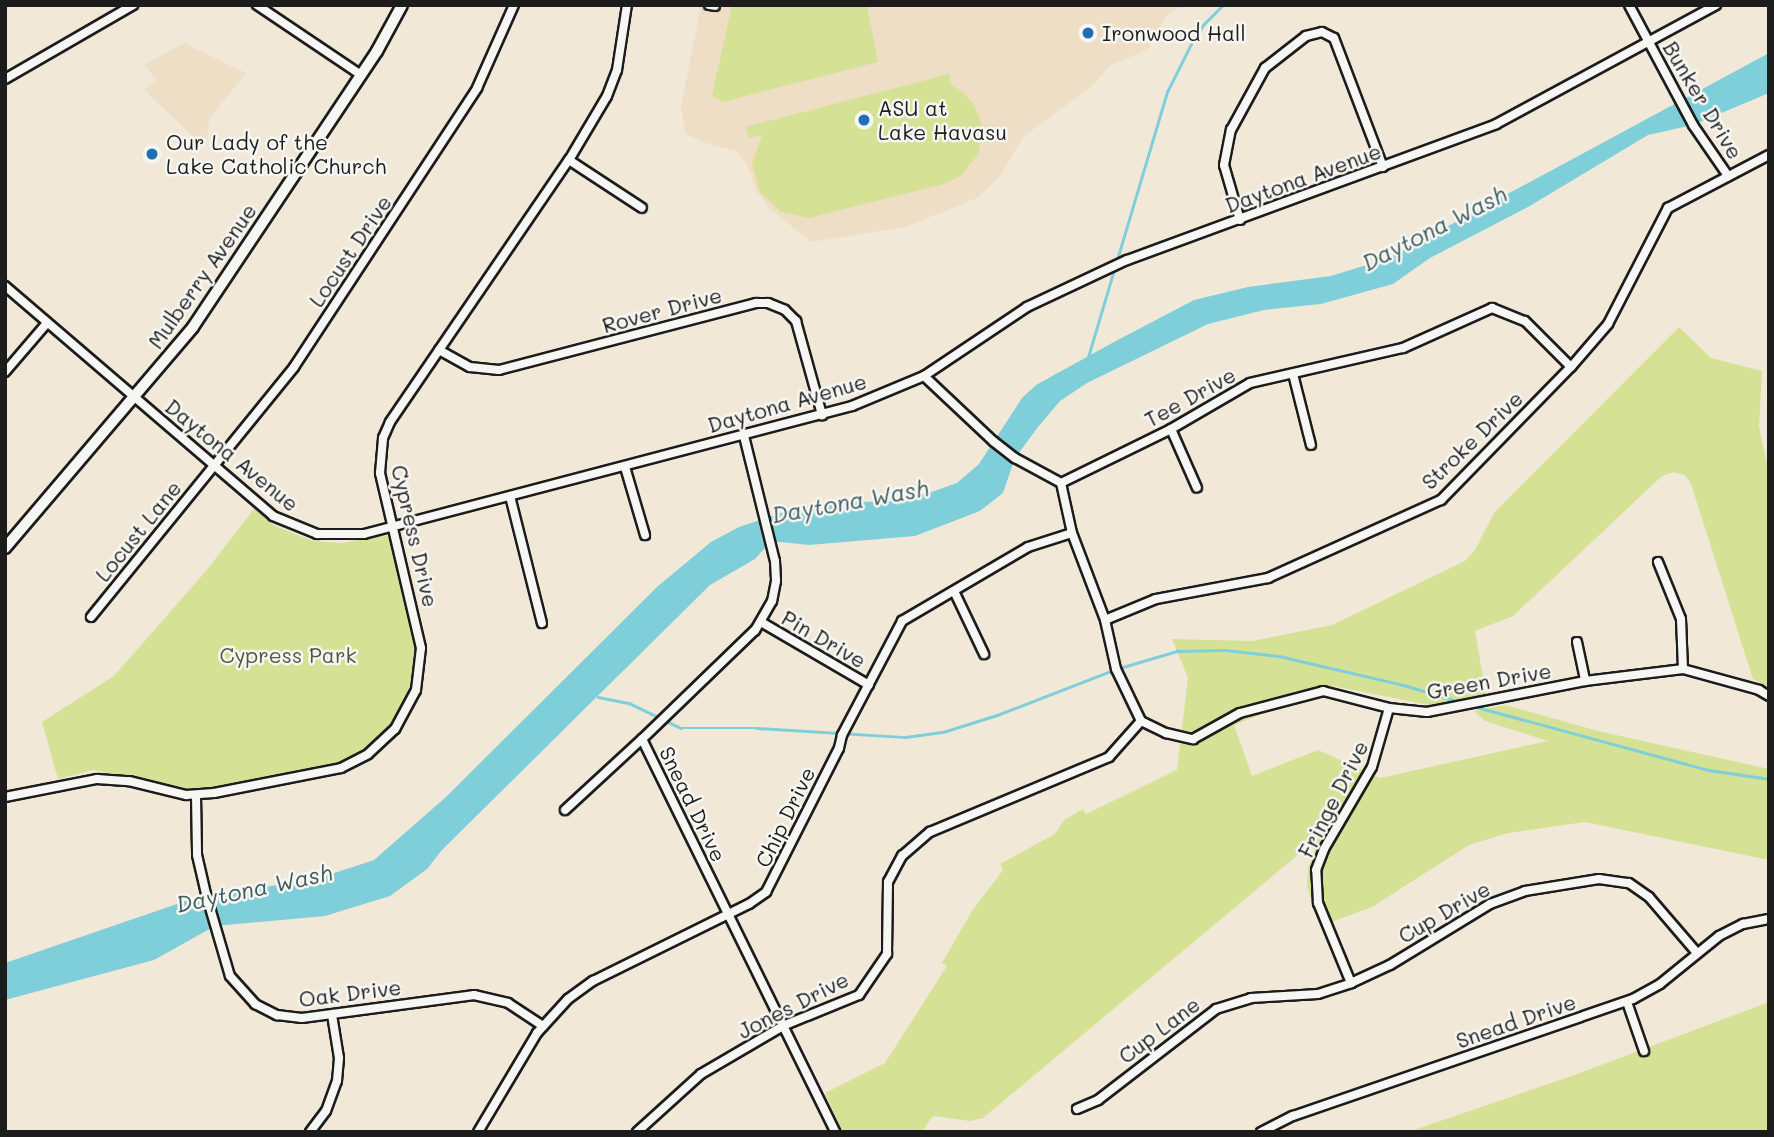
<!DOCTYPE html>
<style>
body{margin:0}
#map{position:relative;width:1774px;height:1137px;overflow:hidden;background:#f2e8d8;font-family:Mali,sans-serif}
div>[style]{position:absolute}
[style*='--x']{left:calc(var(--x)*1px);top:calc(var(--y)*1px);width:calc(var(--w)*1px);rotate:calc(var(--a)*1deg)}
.built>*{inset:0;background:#efdec6}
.green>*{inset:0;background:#d5e194}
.water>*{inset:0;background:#7fcfda}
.stream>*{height:2.5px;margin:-1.25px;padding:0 1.25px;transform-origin:1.25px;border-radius:1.25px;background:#7fcfda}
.roads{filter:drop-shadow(2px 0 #1c1c1c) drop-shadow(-2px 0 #1c1c1c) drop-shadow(0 2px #1c1c1c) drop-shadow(0 -2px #1c1c1c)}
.minor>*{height:8px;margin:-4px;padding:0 4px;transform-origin:4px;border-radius:4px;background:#f6f6f2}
.tertiary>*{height:10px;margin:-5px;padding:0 5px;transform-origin:5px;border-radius:5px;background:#f6f6f2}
.dots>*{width:19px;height:19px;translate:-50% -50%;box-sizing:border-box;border:4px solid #f6f6f2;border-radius:50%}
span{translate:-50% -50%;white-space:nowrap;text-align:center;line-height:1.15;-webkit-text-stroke:5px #f6f6f2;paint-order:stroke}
.poi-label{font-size:21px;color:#1c1c1c}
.left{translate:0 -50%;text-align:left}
.street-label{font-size:21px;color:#1c1c1c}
.park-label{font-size:21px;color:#545740}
.water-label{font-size:23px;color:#3f5b5e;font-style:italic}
.frame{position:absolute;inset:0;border:7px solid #1c1c1c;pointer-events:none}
</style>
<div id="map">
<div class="built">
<div style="clip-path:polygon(701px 5px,1181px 5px,1165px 18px,1148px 49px,1110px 66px,1092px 86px,1023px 137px,1001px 175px,977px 198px,905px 227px,811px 242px,769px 208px,756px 190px,747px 164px,736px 151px,702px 142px,685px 133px,681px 107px)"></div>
<div style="clip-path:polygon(184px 43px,246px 73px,210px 118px,207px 137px,197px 140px,144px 90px,157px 80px,144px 65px)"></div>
</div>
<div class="green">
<div style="clip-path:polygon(732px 5px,867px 5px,878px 62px,722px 102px,712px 96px)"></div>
<div style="clip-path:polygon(949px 74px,951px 85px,963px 92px,975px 106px,982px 125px,979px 153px,961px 176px,944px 184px,809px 218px,781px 212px,760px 192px,752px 164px,762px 135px,749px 138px,746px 127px)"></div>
<div style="clip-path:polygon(1679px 327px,1711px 358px,1762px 371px,1759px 427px,1769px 473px,1769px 687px,1753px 679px,1691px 484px,1685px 475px,1673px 472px,1662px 476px,1513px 616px,1475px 631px,1486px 695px,1450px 704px,1429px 705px,1333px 686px,1234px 725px,1252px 776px,1318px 750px,1380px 778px,1548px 741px,1485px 721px,1474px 711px,1505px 705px,1598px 731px,1769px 769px,1769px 860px,1585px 822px,1508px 833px,1469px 845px,1372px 907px,1320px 926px,1307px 886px,1308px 868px,1316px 846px,1312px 843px,983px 1118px,970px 1121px,933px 1116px,922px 1132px,843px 1132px,825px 1093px,885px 1063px,947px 966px,942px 963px,972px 911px,1003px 870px,1000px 864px,1055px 834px,1064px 820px,1083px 809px,1086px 814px,1177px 770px,1188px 678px,1172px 639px,1252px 641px,1332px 625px,1465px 561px,1475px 550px,1494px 513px)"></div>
<div style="clip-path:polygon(254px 509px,275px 526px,313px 541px,342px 543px,383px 535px,391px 538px,418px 654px,415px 674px,392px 727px,371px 747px,334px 764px,210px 790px,179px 788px,94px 770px,58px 779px,42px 722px,114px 676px,206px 571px)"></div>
<div style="clip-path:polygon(1769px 1002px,1769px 1132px,1408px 1132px,1569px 1077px)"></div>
</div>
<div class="water">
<div style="clip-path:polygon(1769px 53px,1769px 93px,1693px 125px,1648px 135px,1528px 207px,1430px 258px,1393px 284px,1321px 304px,1264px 310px,1208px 324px,1087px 383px,1060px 401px,1038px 427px,1015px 458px,1003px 493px,980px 511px,915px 536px,809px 545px,771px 541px,755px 559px,710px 585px,442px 850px,427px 869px,390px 896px,325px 916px,215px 926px,154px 960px,5px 1000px,5px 963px,206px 894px,310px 881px,374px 860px,446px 797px,657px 587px,711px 542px,739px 527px,790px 510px,828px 503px,893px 501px,926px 494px,957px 483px,979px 464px,1022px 398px,1036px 385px,1114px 342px,1194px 300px,1248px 287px,1331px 276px,1389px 258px)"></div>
</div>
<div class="stream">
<div style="--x:1088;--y:357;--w:277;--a:-73.4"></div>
<div style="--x:1167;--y:92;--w:56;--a:-63.4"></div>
<div style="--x:1192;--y:42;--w:20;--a:-57"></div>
<div style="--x:1203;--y:25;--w:28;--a:-45"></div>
<div style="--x:598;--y:697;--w:32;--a:11"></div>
<div style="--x:629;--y:703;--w:58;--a:25.7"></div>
<div style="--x:681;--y:728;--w:76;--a:0"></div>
<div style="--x:757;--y:728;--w:149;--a:3.5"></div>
<div style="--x:906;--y:737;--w:37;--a:-8"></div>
<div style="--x:943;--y:732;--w:57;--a:-17.5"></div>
<div style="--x:997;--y:715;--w:128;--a:-21.1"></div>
<div style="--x:1116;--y:669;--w:64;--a:-16.4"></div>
<div style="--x:1177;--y:651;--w:48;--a:-1.2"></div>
<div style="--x:1225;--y:650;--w:54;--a:6.3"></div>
<div style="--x:1279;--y:656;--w:128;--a:13.1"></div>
<div style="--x:1404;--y:685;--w:59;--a:16.9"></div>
<div style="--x:1473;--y:706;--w:245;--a:15.2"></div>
<div style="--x:1709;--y:770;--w:61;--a:8.5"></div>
</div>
<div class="roads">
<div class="minor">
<div style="--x:257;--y:5;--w:125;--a:33.9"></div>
<div style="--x:709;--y:5;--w:6;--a:9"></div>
<div style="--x:1629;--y:5;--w:136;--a:61.9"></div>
<div style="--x:1693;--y:125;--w:62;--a:55.5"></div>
<div style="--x:5;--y:79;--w:148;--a:-30"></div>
<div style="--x:569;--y:160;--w:87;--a:33.3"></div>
<div style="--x:1240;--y:220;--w:57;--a:-106.2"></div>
<div style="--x:1224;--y:165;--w:36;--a:-79"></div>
<div style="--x:1231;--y:130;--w:71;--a:-61.3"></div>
<div style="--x:1265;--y:68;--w:52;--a:-38"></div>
<div style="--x:1306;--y:36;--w:16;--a:-14"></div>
<div style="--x:1322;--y:32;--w:13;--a:27"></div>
<div style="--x:1334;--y:38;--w:138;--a:69.2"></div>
<div style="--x:5;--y:286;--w:353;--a:40.6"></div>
<div style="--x:273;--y:516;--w:48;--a:22.2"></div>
<div style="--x:317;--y:534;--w:47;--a:0"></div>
<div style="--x:364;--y:534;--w:505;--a:-14.7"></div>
<div style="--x:852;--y:406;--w:78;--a:-22.6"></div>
<div style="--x:924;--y:376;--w:124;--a:-33.8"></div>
<div style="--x:1027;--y:307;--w:110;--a:-25.2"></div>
<div style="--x:1127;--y:260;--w:393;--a:-20.2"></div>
<div style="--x:1496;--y:124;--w:250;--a:-28.4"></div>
<div style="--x:439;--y:350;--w:35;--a:29"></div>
<div style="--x:470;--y:367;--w:29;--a:6"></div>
<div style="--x:499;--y:370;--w:266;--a:-14.6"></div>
<div style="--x:756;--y:303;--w:12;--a:0"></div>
<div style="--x:768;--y:303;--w:18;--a:22"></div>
<div style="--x:785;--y:310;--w:16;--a:45"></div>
<div style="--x:796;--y:321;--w:98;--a:74.5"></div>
<div style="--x:5;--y:372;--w:65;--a:-49.4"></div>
<div style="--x:1293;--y:374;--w:73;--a:75.8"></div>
<div style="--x:924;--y:376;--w:95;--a:43.3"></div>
<div style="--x:993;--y:441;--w:28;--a:38"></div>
<div style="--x:1015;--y:458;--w:52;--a:28.5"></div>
<div style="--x:1171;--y:429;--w:64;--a:66.2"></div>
<div style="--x:744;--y:436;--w:129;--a:76.1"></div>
<div style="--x:775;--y:561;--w:20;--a:87"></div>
<div style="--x:776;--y:581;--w:20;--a:101"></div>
<div style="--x:772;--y:601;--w:34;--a:120"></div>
<div style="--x:755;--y:630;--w:157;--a:136"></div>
<div style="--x:642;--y:739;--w:438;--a:63.8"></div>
<div style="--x:625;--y:467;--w:71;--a:73.6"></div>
<div style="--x:1061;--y:483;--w:51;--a:77.6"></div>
<div style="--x:1072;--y:533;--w:93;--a:69.2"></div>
<div style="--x:1105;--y:620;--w:50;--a:77.3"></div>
<div style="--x:1116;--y:669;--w:58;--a:64.3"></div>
<div style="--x:1141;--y:721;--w:28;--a:26"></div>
<div style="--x:1166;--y:733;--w:28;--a:13"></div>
<div style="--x:1193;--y:739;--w:54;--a:-29"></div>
<div style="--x:1240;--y:713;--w:86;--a:-14.8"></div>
<div style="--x:1323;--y:691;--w:68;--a:14.4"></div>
<div style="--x:1389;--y:708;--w:38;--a:6"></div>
<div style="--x:1427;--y:712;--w:161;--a:-11.1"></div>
<div style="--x:1585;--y:681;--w:99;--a:-7"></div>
<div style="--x:1683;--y:669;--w:79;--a:15.4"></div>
<div style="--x:1759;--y:690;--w:12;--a:31"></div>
<div style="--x:1061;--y:483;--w:123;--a:-26.1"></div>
<div style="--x:1171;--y:429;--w:91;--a:-30.2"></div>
<div style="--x:1250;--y:383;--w:157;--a:-12.9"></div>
<div style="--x:1403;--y:348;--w:98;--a:-24.2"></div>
<div style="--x:1492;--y:308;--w:35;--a:22"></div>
<div style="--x:1525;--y:321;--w:65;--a:45"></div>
<div style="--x:510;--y:496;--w:131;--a:75.9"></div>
<div style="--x:1658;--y:562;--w:61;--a:68"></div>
<div style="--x:1681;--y:619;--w:50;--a:87.7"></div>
<div style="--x:954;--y:591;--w:70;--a:64.5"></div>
<div style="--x:91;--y:617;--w:322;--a:-50.9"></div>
<div style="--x:294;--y:367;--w:334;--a:-56.7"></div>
<div style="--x:477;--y:88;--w:91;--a:-66"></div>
<div style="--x:1105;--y:620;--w:55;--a:-22.4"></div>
<div style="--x:1156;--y:599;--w:114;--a:-10.6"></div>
<div style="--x:1268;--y:578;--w:190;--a:-24.3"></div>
<div style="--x:1441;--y:500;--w:186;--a:-45.7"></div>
<div style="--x:1571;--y:367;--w:57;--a:-49.3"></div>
<div style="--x:1608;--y:324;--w:131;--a:-62.7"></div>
<div style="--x:1668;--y:208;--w:114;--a:-27.7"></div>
<div style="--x:761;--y:622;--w:125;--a:30.3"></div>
<div style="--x:1577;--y:642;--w:40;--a:78"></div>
<div style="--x:196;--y:795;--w:60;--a:89"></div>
<div style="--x:197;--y:855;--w:40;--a:77"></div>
<div style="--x:206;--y:894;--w:85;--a:73.7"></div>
<div style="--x:230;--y:976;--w:38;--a:48"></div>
<div style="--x:255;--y:1004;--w:25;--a:27"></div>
<div style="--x:277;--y:1015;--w:25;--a:7"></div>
<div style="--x:302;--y:1018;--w:174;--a:-7.6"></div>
<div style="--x:474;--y:995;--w:35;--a:13"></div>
<div style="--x:508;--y:1003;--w:42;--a:33.3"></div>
<div style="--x:5;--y:797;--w:94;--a:-11.1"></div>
<div style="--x:97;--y:779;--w:32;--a:4"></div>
<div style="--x:129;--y:781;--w:59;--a:13.8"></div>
<div style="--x:186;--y:795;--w:28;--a:-4"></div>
<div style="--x:214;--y:793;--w:129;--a:-11.1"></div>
<div style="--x:341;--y:768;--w:30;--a:-27"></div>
<div style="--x:368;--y:754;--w:37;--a:-43"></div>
<div style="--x:395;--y:729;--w:44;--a:-61.7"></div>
<div style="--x:416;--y:690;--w:42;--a:-83.2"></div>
<div style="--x:421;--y:648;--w:180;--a:-103.2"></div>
<div style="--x:380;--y:473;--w:35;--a:-85"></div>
<div style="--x:383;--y:438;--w:17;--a:-66"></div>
<div style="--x:390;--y:422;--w:317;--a:-55.7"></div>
<div style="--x:569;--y:160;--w:74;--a:-59.3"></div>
<div style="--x:607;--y:96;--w:28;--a:-69"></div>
<div style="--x:617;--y:70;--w:66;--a:-81.3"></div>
<div style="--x:565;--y:810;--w:105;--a:-42.7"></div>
<div style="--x:1351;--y:983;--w:87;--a:-112.4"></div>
<div style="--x:1318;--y:903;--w:33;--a:-93"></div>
<div style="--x:1316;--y:870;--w:22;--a:-69"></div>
<div style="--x:1324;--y:849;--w:95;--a:-59.7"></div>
<div style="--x:1372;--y:767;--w:61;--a:-73.9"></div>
<div style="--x:1627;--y:1002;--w:52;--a:70.9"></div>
<div style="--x:1077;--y:1109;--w:23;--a:-23"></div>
<div style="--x:1098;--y:1100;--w:149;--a:-37.6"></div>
<div style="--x:1216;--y:1009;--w:37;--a:-17"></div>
<div style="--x:1251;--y:998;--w:67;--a:-3.4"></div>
<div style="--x:1318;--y:994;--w:35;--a:-18"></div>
<div style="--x:1351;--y:983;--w:43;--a:-24.8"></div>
<div style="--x:1390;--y:965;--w:117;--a:-31.4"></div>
<div style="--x:1490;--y:904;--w:37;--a:-20"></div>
<div style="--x:1525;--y:891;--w:75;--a:-9.2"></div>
<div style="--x:1599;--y:879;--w:30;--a:8"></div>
<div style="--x:1629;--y:883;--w:24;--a:35"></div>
<div style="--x:1649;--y:897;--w:74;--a:49.4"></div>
<div style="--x:310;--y:1132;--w:26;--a:-53"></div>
<div style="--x:326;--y:1111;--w:32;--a:-70"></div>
<div style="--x:337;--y:1081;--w:23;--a:-85"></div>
<div style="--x:339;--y:1058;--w:44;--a:-99.2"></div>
<div style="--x:478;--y:1132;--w:115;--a:-59.2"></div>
<div style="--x:537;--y:1033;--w:46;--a:-47.6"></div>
<div style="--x:568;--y:999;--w:31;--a:-36"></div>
<div style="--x:593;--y:981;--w:174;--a:-26.3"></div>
<div style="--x:749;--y:904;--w:21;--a:-35"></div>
<div style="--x:766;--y:892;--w:161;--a:-63.1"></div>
<div style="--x:839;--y:748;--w:13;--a:-77"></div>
<div style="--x:842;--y:735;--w:129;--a:-62.2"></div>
<div style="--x:902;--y:621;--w:146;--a:-30.4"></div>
<div style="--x:1028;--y:547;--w:46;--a:-17.7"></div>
<div style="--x:637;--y:1132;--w:86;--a:-42.2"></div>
<div style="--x:701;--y:1074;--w:97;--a:-30.3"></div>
<div style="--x:785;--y:1025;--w:80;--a:-22.1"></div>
<div style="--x:859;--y:995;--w:50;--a:-55.7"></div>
<div style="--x:887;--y:954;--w:72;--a:-89.2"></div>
<div style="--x:888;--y:882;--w:30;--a:-62"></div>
<div style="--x:902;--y:856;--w:37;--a:-41"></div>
<div style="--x:930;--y:832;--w:194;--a:-22.7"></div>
<div style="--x:1109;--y:757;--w:48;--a:-48.4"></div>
<div style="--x:1261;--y:1132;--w:36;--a:-27"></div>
<div style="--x:1293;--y:1116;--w:360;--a:-19"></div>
<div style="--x:1633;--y:999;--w:31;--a:-29"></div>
<div style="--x:1660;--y:984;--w:76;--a:-39.1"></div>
<div style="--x:1719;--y:936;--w:27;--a:-27"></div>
<div style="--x:1743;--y:924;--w:26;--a:-11"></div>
</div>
<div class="tertiary">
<div style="--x:5;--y:548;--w:290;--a:-49.6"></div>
<div style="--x:193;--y:327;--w:332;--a:-56.3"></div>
<div style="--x:377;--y:51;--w:52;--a:-61.5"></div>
</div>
</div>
<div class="dots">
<div style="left:1088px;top:33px;background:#1f6fb2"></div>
<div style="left:864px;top:120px;background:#1f6fb2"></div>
<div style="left:152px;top:154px;background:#1f6fb2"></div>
</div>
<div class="poi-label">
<span class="left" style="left:1102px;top:33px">Ironwood Hall</span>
<span class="left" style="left:878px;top:120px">ASU at<br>Lake Havasu</span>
<span class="left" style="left:166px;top:154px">Our Lady of the<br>Lake Catholic Church</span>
</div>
<div class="street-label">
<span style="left:1703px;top:100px;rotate:59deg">Bunker Drive</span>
<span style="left:1303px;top:178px;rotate:-20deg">Daytona Avenue</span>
<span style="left:350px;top:251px;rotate:-56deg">Locust Drive</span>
<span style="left:202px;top:276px;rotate:-55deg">Mulberry Avenue</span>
<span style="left:662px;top:310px;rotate:-15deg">Rover Drive</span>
<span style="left:1190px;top:397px;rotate:-29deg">Tee Drive</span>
<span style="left:787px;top:403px;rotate:-16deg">Daytona Avenue</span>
<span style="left:1472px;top:440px;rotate:-44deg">Stroke Drive</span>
<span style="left:232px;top:455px;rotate:39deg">Daytona Avenue</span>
<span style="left:138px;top:531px;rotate:-51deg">Locust Lane</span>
<span style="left:415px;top:536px;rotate:77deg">Cypress Drive</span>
<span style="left:824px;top:639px;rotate:30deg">Pin Drive</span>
<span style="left:1489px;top:681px;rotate:-10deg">Green Drive</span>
<span style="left:1333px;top:799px;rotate:-63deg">Fringe Drive</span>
<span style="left:693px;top:804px;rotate:64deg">Snead Drive</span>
<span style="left:785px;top:817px;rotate:-64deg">Chip Drive</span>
<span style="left:1444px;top:912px;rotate:-30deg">Cup Drive</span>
<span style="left:350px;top:993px;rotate:-7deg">Oak Drive</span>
<span style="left:793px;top:1005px;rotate:-27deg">Jones Drive</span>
<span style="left:1516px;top:1021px;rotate:-19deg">Snead Drive</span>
<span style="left:1159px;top:1030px;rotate:-37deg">Cup Lane</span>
</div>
<div class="park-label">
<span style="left:288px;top:655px">Cypress Park</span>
</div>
<div class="water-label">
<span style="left:1434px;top:228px;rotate:-27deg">Daytona Wash</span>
<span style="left:850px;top:501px;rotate:-10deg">Daytona Wash</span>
<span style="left:254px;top:888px;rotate:-12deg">Daytona Wash</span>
</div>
<div class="frame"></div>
</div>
